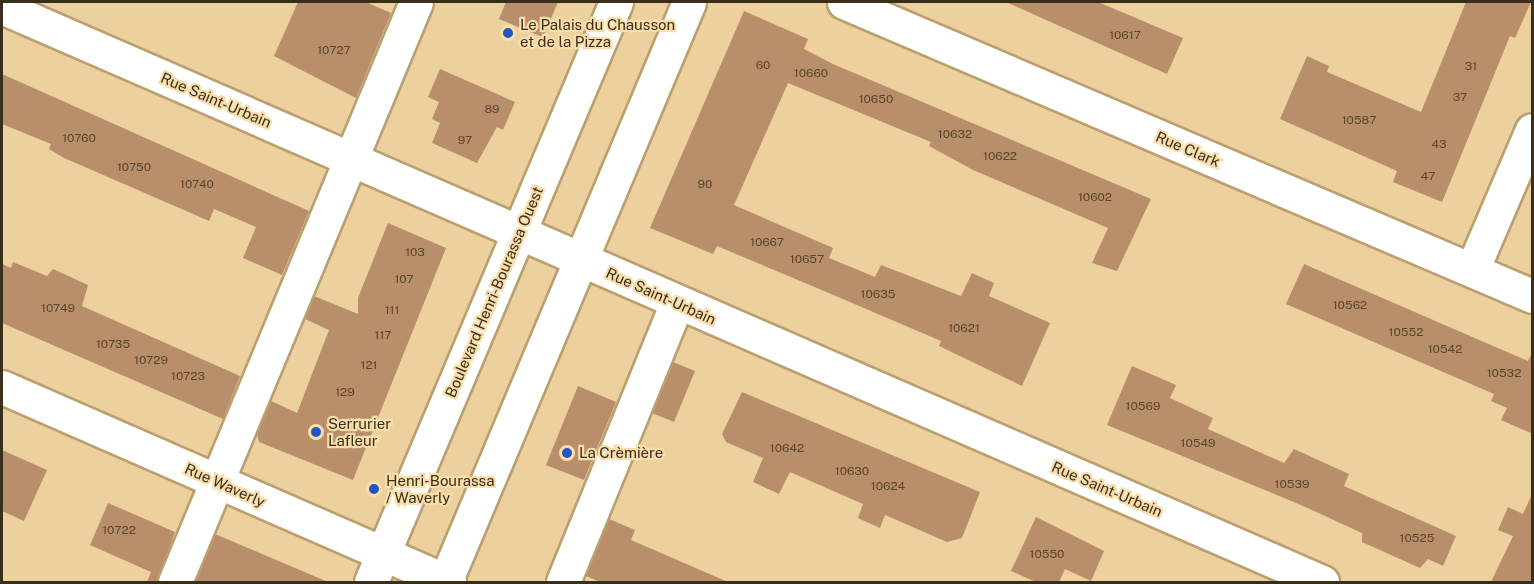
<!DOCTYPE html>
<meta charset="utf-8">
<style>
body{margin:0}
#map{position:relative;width:1534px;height:584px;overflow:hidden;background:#ecd09e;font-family:"Public Sans",sans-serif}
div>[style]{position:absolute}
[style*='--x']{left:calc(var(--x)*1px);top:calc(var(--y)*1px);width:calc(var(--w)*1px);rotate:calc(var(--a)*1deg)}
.building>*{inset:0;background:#b98e6a}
.roads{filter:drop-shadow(2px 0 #ba9f6f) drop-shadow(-2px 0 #ba9f6f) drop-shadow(0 2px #ba9f6f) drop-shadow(0 -2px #ba9f6f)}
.minor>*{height:33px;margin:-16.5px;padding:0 16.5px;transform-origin:16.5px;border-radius:16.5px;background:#fff}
.major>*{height:33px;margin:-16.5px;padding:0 16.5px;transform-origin:16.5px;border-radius:16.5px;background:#fff}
.dots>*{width:16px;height:16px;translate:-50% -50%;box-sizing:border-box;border:3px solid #f9ddab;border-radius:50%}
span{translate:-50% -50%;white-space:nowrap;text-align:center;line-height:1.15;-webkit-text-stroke:4.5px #f9ddab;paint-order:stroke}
.number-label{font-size:12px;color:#59462e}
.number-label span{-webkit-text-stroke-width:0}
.poi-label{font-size:15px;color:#392e1a}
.left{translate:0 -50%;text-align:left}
.street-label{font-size:15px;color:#392e1a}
.frame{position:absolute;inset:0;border:3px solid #392e1a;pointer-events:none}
</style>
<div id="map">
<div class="building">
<div style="clip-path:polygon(298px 2px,366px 2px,391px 13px,356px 98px,274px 56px)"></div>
<div style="clip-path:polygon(506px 2px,558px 2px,543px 37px,499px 19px)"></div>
<div style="clip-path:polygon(1006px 2px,1098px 2px,1183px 38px,1167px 74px)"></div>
<div style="clip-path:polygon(1466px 2px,1531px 2px,1515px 38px,1510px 36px,1442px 202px,1393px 182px,1397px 171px,1280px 119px,1307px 56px,1329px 66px,1327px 72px,1421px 112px)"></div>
<div style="clip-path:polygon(744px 11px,808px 39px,804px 49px,833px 64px,1151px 199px,1117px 271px,1092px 263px,1108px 228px,973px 170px,929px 146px,931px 142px,788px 83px,734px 205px,833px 248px,829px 258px,875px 277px,881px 265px,961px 296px,972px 273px,994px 283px,989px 296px,1050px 323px,1022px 386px,939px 346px,941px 341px,817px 288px,717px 246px,713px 254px,650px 228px)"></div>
<div style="clip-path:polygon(440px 69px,515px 102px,503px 130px,497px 127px,477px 163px,432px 143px,440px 123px,432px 119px,439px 102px,428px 97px)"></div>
<div style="clip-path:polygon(2px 74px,309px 211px,282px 275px,243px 258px,256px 227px,214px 209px,209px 221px,62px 157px,49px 149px,51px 144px,2px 124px)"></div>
<div style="clip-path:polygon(388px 223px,446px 248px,353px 480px,259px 442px,257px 434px,271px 401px,297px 413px,329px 330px,305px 319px,314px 296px,358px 314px,358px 298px)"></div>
<div style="clip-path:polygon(13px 262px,47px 276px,53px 269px,88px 285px,82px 306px,240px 376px,223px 419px,2px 323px,2px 264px,11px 268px)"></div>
<div style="clip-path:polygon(1304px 264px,1528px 361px,1533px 351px,1533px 434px,1501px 420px,1507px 408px,1491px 401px,1494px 394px,1286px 304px)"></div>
<div style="clip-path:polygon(673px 362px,695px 371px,674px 422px,652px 413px)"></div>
<div style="clip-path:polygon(1132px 366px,1176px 385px,1170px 398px,1213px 418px,1208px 429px,1284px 463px,1294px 449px,1349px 474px,1344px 486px,1456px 536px,1443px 566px,1428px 559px,1420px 568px,1362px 542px,1362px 533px,1301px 505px,1107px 425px)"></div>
<div style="clip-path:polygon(578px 386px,616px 402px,584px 480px,546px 465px)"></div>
<div style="clip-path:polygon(742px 392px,980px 492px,962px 538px,947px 542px,885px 515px,880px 528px,858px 518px,863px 504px,790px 472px,779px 494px,753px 482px,763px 458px,726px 442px,722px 434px)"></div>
<div style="clip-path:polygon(2px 450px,47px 470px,24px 521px,2px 511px)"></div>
<div style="clip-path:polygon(1533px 492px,1533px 582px,1491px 582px,1513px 536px,1498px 530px,1508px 507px,1523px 514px)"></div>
<div style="clip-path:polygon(108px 503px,175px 532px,157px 582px,147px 582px,151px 572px,90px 545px)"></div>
<div style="clip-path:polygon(1036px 517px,1104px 551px,1091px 581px,1065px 569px,1059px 582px,1036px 582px,1011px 571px)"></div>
<div style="clip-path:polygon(609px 519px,635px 530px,631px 540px,728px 582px,600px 582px,586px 576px)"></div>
<div style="clip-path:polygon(215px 534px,328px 582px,195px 582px)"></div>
</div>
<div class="roads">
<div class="minor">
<div style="--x:844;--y:2;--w:748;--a:23.14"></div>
<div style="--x:2;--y:7;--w:1440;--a:23.54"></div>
<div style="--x:1472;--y:270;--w:152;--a:-66.8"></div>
<div style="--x:2;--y:387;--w:488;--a:23.6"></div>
<div style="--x:175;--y:582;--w:628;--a:-67.44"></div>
<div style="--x:563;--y:582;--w:301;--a:-67.8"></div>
</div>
<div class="major">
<div style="--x:371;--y:582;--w:630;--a:-67.1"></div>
<div style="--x:445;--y:582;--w:629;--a:-67.18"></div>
</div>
</div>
<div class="dots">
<div style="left:508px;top:33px;background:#1f56c3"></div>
<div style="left:316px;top:432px;background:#1f56c3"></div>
<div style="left:567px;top:453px;background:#1f56c3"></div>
<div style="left:374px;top:489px;background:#1f56c3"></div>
</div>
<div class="number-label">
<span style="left:1125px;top:36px">10617</span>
<span style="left:334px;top:51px">10727</span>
<span style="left:763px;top:66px">60</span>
<span style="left:1471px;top:67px">31</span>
<span style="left:811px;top:74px">10660</span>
<span style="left:1460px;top:98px">37</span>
<span style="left:876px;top:100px">10650</span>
<span style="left:492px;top:110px">89</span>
<span style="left:1359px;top:121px">10587</span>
<span style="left:955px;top:135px">10632</span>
<span style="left:79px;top:139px">10760</span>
<span style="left:465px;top:141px">97</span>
<span style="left:1439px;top:145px">43</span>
<span style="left:1000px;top:157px">10622</span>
<span style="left:134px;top:168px">10750</span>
<span style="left:1428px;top:177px">47</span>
<span style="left:197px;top:185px">10740</span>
<span style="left:705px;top:185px">90</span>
<span style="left:1095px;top:198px">10602</span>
<span style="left:767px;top:243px">10667</span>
<span style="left:415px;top:253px">103</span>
<span style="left:807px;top:260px">10657</span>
<span style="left:404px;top:280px">107</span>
<span style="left:878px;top:295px">10635</span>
<span style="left:1350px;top:306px">10562</span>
<span style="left:58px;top:309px">10749</span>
<span style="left:392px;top:311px">111</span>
<span style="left:964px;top:329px">10621</span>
<span style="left:1406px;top:333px">10552</span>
<span style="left:383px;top:336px">117</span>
<span style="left:113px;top:345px">10735</span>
<span style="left:1445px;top:350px">10542</span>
<span style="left:151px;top:361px">10729</span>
<span style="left:369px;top:366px">121</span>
<span style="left:1504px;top:374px">10532</span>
<span style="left:188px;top:377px">10723</span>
<span style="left:345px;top:393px">129</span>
<span style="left:1143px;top:407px">10569</span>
<span style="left:1198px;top:444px">10549</span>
<span style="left:787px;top:449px">10642</span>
<span style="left:852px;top:472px">10630</span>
<span style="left:1292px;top:485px">10539</span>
<span style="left:888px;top:487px">10624</span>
<span style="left:119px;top:531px">10722</span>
<span style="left:1417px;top:539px">10525</span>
<span style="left:1047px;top:555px">10550</span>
</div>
<div class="poi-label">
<span class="left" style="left:520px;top:33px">Le Palais du Chausson<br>et de la Pizza</span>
<span class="left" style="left:328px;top:432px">Serrurier<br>Lafleur</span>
<span class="left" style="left:579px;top:453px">La Crèmière</span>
<span class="left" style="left:386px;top:489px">Henri-Bourassa<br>/ Waverly</span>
</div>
<div class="street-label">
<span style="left:216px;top:100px;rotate:23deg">Rue Saint-Urbain</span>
<span style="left:1188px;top:149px;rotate:23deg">Rue Clark</span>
<span style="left:494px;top:292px;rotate:-67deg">Boulevard Henri-Bourassa Ouest</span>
<span style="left:661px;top:296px;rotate:24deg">Rue Saint-Urbain</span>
<span style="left:225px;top:485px;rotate:24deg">Rue Waverly</span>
<span style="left:1107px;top:489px;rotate:23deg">Rue Saint-Urbain</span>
</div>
<div class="frame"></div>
</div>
